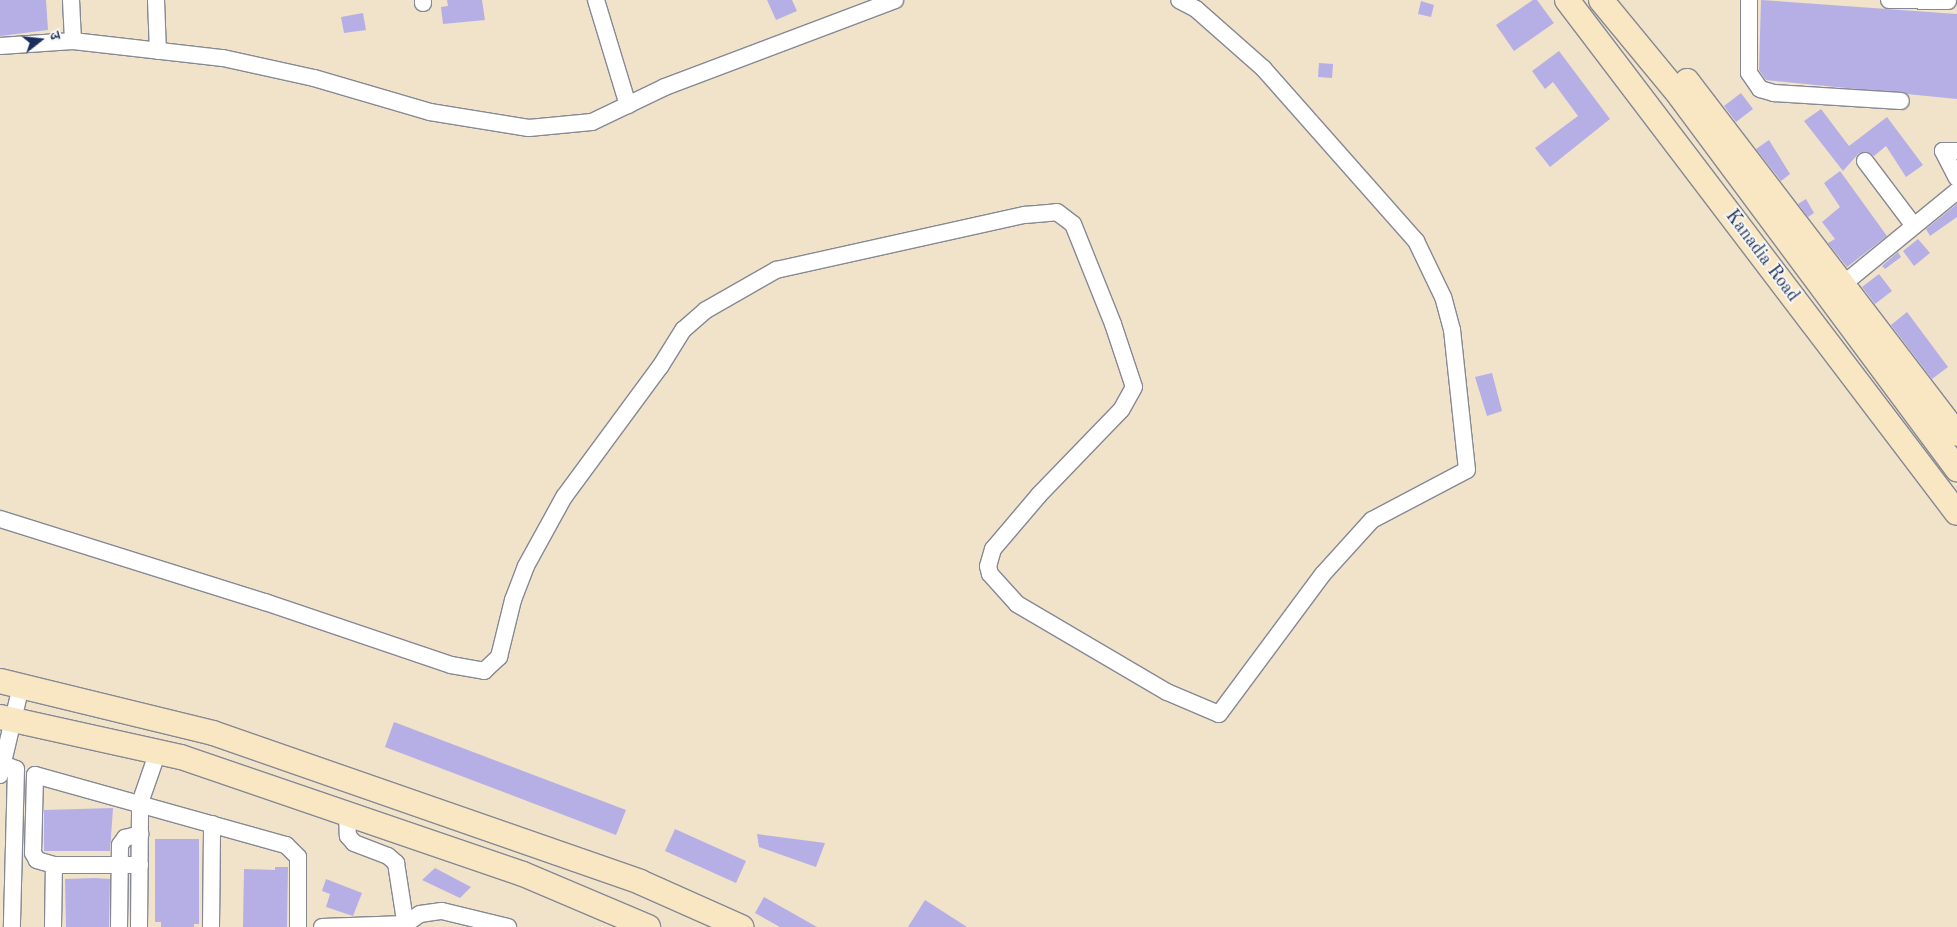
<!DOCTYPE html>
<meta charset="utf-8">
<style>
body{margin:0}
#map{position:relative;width:1957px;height:927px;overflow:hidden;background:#f0e3c9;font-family:"Old Standard TT","Noto Serif Devanagari",serif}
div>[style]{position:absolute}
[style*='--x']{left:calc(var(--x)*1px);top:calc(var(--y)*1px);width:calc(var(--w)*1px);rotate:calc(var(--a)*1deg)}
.building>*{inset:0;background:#b6afe6}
.roads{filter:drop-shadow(1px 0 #868994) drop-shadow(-1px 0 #868994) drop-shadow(0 1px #868994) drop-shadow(0 -1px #868994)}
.street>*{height:16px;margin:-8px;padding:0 8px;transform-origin:8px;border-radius:8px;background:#fff}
.secondary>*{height:24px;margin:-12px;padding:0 12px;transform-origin:12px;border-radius:12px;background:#f9e7c3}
span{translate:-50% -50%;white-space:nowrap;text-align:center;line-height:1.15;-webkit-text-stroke:4px #f6f6f2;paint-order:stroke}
.street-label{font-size:18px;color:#1b2f5e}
.north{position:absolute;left:15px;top:15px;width:50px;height:50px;-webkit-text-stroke:4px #f6f6f2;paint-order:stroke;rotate:74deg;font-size:14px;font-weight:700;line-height:20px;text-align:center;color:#1b2f5e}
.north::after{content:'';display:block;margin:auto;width:18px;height:22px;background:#1b2f5e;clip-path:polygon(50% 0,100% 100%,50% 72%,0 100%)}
</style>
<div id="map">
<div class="building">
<div style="clip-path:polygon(0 0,46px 0,48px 30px,0 36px)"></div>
<div style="clip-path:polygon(447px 0,482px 0,485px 20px,443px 24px,441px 7px,448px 6px)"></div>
<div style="clip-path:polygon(767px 0,792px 0,797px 11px,776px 20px)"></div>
<div style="clip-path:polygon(1533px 0,1537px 0,1554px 23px,1514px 51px,1496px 25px)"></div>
<div style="clip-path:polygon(1761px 0,1957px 14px,1957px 99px,1766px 80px,1759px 70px)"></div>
<div style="clip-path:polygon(1421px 1px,1434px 5px,1431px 17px,1418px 14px)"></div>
<div style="clip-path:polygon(363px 13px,366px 30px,344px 33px,341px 17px)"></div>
<div style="clip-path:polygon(1559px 51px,1610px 119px,1550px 167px,1535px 148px,1578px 116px,1553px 82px,1545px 89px,1532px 71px)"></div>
<div style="clip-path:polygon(1319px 63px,1333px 64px,1332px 78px,1318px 77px)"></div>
<div style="clip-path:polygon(1741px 93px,1753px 109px,1736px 122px,1724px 106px)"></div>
<div style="clip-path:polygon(1821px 109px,1849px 146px,1887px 117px,1923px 165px,1906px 177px,1886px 146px,1874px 156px,1868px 152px,1859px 153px,1843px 171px,1804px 121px)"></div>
<div style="clip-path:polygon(1769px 140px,1790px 174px,1781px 181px,1756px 149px)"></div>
<div style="clip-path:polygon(1840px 171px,1887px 236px,1847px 267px,1828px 243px,1835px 239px,1822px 222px,1840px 207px,1824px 183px)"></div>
<div style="clip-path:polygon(1806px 199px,1814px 213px,1808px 217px,1798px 204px)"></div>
<div style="clip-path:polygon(1957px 204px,1957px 217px,1930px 236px,1926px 229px)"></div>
<div style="clip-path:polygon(1918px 239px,1930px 253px,1914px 266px,1903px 251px)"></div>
<div style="clip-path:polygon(1898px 252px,1901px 257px,1885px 269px,1882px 266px)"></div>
<div style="clip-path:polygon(1879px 274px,1892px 291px,1875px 304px,1862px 287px)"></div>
<div style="clip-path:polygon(1907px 312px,1948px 367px,1932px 379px,1891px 325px)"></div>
<div style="clip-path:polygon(1492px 373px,1502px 411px,1487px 416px,1475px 377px)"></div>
<div style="clip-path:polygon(394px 722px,626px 810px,616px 835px,385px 747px)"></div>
<div style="clip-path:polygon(113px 808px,110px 851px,44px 851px,44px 810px)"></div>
<div style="clip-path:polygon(675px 829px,746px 861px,736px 883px,665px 851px)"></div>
<div style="clip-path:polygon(757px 834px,825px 843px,816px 867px,759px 847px)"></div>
<div style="clip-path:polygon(155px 839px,199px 839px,199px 924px,194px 924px,194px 927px,161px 927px,161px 922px,155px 922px)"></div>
<div style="clip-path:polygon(275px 867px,288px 867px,287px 927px,243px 927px,244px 869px,275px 870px)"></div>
<div style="clip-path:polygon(435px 868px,471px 887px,460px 898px,422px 880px)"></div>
<div style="clip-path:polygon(95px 878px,110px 879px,109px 927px,66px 927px,65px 879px)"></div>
<div style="clip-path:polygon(326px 879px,362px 893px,353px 916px,326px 907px,330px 894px,322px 891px)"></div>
<div style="clip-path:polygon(764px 897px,817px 927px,780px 927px,755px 913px)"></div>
<div style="clip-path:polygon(925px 900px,967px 927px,908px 927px)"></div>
</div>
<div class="roads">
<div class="street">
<div style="--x:71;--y:0;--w:41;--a:87.2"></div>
<div style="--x:156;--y:0;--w:51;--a:87.8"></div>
<div style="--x:423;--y:0;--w:3;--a:90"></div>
<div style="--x:596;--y:0;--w:110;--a:73.1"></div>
<div style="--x:1749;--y:0;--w:73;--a:90"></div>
<div style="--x:1749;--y:73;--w:19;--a:55"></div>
<div style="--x:1760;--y:89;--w:15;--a:16"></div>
<div style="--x:1774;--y:93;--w:127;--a:3.6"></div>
<div style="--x:1889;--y:0;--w:59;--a:1"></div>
<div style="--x:0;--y:46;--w:73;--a:-3.9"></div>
<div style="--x:73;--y:41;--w:151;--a:6.5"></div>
<div style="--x:223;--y:58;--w:93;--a:12.4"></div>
<div style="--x:314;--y:78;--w:121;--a:16.3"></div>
<div style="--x:430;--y:112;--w:100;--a:9.2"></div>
<div style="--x:529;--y:128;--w:63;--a:-5.4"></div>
<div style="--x:592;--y:122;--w:81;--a:-25.6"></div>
<div style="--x:665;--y:87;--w:246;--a:-20.7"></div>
<div style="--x:1957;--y:151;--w:14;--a:180"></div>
<div style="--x:1943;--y:151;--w:30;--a:63"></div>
<div style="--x:1865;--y:161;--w:81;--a:53"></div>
<div style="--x:1836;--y:290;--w:156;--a:-39.3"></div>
<div style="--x:0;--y:519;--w:278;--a:17.4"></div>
<div style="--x:265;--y:602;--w:196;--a:18.7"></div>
<div style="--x:451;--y:665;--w:34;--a:10"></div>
<div style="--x:484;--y:671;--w:21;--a:-43"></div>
<div style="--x:499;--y:657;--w:59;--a:-76.2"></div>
<div style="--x:513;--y:600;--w:36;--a:-69"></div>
<div style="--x:526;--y:566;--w:79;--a:-61.2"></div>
<div style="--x:564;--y:497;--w:162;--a:-53.6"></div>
<div style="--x:660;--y:367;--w:44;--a:-58.1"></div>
<div style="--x:683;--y:330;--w:30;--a:-41"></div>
<div style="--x:706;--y:310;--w:81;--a:-29.7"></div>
<div style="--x:776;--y:270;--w:255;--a:-12.5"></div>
<div style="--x:1025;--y:215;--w:32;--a:-5"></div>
<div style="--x:1057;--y:212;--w:20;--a:37"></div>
<div style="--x:1073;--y:224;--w:108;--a:68.2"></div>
<div style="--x:1113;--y:324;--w:66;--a:71.6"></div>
<div style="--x:1134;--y:387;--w:26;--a:119"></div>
<div style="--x:1121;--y:410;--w:118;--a:134"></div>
<div style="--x:1039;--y:495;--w:71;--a:130.4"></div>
<div style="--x:993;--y:549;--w:18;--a:106"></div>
<div style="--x:988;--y:566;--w:8;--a:76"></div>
<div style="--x:990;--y:574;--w:40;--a:48"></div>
<div style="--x:1017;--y:604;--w:174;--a:30.4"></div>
<div style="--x:1167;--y:692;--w:56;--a:22.9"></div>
<div style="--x:1219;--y:714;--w:174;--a:-53.4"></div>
<div style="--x:1323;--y:574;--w:73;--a:-47.8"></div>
<div style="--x:1372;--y:520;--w:107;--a:-27.8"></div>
<div style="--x:1467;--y:470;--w:141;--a:-96.1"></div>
<div style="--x:1452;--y:330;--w:34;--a:-105"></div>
<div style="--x:1443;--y:297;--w:62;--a:-115.7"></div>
<div style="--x:1416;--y:241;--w:230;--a:-131.5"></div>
<div style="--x:1264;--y:69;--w:91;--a:-138.6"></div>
<div style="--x:1196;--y:9;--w:19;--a:-152"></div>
<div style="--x:0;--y:763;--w:17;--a:21"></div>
<div style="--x:16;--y:769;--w:158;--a:91.5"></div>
<div style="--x:0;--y:775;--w:91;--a:-76.7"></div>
<div style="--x:347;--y:813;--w:23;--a:88"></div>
<div style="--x:348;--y:836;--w:9;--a:49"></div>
<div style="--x:354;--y:843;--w:36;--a:21"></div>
<div style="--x:388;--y:856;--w:11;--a:41"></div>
<div style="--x:396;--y:863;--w:65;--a:81.1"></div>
<div style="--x:140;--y:865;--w:86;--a:180"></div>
<div style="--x:54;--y:865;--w:18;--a:-164"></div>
<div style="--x:37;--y:860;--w:8;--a:-120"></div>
<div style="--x:33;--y:853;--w:78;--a:-88.5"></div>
<div style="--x:35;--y:775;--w:261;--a:15.6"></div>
<div style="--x:286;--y:845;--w:17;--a:45"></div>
<div style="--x:298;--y:857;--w:70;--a:90"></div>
<div style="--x:53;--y:927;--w:62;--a:-89.1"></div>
<div style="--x:119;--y:927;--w:82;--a:-89.3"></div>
<div style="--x:120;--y:845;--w:9;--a:-54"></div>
<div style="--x:125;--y:838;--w:16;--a:-15"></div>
<div style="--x:139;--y:927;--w:124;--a:-89.5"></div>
<div style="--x:140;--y:803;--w:55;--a:-70.9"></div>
<div style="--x:211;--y:927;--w:103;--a:-89.4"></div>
<div style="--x:322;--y:927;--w:84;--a:-2"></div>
<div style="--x:406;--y:924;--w:17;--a:-36"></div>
<div style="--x:420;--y:914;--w:22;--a:-8"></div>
<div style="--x:442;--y:911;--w:68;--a:13.6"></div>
</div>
<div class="secondary">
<div style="--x:1567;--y:0;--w:644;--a:52.76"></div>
<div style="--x:1601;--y:0;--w:124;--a:50.5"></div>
<div style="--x:1680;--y:96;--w:465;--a:53.4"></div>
<div style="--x:1687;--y:81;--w:444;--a:52.6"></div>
<div style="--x:0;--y:681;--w:219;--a:13.7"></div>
<div style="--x:213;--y:733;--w:452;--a:19.2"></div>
<div style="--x:640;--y:882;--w:111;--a:24"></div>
<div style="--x:0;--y:717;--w:185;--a:12.5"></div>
<div style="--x:181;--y:757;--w:361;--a:18.9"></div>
<div style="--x:523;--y:874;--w:136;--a:23"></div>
</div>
</div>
<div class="street-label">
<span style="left:1762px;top:256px;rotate:53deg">Kanadia Road</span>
</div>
<div class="north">उ</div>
</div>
